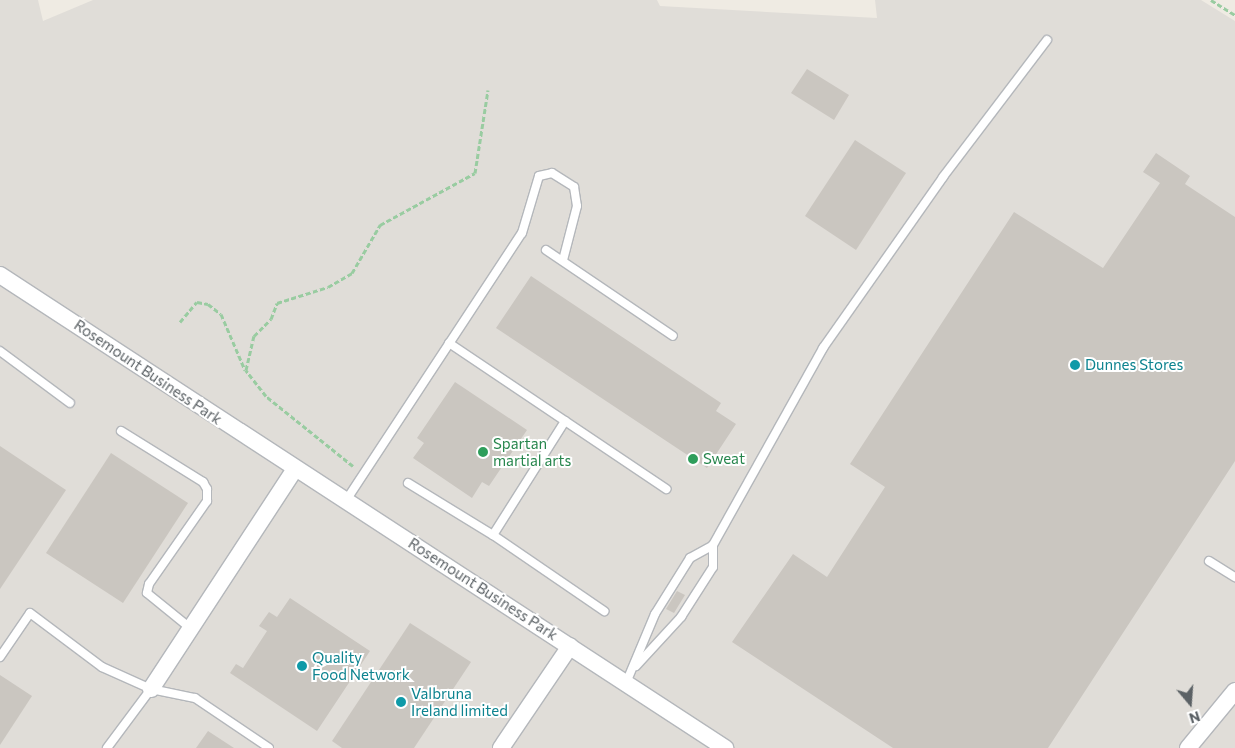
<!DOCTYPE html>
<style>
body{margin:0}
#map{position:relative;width:1235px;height:748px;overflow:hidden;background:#efebe3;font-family:Commissioner,sans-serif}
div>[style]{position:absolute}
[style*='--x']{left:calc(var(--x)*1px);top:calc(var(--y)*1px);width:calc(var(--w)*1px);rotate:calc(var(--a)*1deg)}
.industrial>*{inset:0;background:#e0ddd8}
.building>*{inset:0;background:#cac6c0}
.path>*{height:3px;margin-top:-1.5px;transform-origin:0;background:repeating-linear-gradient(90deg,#99cca1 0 5px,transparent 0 7.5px)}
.roads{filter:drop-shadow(1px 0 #b4b7bb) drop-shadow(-1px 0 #b4b7bb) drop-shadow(0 1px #b4b7bb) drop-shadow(0 -1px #b4b7bb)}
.service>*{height:8px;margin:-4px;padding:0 4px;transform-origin:4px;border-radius:4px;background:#fff}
.minor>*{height:16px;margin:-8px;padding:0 8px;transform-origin:8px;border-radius:8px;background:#fff}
.dots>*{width:14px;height:14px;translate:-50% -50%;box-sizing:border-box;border:2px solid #fff;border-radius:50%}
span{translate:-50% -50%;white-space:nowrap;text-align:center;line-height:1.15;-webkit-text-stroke:4px #fff;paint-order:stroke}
.culture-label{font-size:15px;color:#0d838f}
.left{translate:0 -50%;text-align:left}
.street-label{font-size:15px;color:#5b6165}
.leisure-label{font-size:15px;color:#27864d}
.north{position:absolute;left:1165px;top:678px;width:50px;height:50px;-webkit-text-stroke:4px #fff;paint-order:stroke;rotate:162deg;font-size:14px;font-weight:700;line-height:20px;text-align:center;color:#5b6165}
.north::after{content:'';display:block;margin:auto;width:18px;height:22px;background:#5b6165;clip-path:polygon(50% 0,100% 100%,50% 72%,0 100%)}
</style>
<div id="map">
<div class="industrial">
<div style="clip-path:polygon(0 0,38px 0,43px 21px,93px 0,657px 0,660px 6px,877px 18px,875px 0,1201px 0,1235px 21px,1235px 748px,0 748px)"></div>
</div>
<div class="building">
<div style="clip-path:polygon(807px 69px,849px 95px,834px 120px,791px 93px)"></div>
<div style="clip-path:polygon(855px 140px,906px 173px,856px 250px,805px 216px)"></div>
<div style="clip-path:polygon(1156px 153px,1190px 176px,1185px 184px,1235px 217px,1235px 461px,1048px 748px,893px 748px,732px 642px,793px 554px,827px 577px,885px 487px,850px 464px,1014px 212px,1103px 268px,1160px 183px,1143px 172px)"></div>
<div style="clip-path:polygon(531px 276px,721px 403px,716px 411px,736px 424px,707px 468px,496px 328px)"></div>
<div style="clip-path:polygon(455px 382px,527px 430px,489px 486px,482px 482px,472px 498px,413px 458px,424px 443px,417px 438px)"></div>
<div style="clip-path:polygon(0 446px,66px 490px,0 589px)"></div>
<div style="clip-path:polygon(111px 453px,188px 503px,123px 603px,46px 553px)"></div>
<div style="clip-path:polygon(677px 591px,685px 595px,674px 613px,666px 609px)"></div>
<div style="clip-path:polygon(290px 598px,370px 651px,317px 731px,230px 673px,236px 664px,243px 668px,267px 631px,259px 626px,269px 612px,277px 617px)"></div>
<div style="clip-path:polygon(410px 623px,471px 662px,414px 748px,342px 748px,332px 741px)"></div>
<div style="clip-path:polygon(0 675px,32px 696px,0 745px)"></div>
<div style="clip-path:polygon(208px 731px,234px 748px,196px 748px)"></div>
</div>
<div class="path">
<div style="--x:1211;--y:0;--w:28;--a:32"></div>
<div style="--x:180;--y:322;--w:26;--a:-50"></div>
<div style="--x:197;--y:302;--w:11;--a:10"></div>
<div style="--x:208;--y:304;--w:16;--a:38"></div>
<div style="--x:221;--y:314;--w:61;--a:66.8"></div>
<div style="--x:353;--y:466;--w:112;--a:-141.2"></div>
<div style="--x:266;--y:396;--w:33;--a:-128"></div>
<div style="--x:246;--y:370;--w:35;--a:-77"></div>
<div style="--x:254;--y:336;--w:24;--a:-45"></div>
<div style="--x:271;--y:319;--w:17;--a:-69"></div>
<div style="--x:277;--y:303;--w:53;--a:-17.4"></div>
<div style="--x:328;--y:287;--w:28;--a:-30"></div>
<div style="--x:352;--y:273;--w:56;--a:-59.7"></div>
<div style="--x:380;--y:225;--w:108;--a:-28.7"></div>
<div style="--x:475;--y:173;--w:84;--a:-81.1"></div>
</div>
<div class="roads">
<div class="service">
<div style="--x:546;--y:250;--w:153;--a:34.1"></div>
<div style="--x:449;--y:343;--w:262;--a:33.9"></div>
<div style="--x:0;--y:351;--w:87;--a:36.6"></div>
<div style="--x:121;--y:431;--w:97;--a:31.9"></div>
<div style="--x:203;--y:482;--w:8;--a:60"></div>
<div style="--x:207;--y:489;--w:12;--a:90"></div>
<div style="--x:207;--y:501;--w:101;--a:124.9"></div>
<div style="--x:149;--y:584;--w:9;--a:103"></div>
<div style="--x:147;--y:593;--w:55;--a:39.1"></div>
<div style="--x:408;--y:483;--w:100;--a:31.5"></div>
<div style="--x:493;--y:535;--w:135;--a:34.4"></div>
<div style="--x:347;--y:499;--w:318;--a:-56.7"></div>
<div style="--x:522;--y:233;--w:59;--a:-73.4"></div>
<div style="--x:539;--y:176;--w:13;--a:-13"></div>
<div style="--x:552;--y:173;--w:26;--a:32"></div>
<div style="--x:574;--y:187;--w:19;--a:81"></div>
<div style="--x:577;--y:206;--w:56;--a:104.5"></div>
<div style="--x:493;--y:535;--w:135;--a:-57.7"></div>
<div style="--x:1209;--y:561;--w:31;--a:32"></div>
<div style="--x:0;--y:657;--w:53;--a:-55.7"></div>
<div style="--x:30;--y:613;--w:90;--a:36.9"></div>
<div style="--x:102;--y:667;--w:54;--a:24.2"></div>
<div style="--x:151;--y:689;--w:45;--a:11.6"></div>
<div style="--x:195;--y:698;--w:89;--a:34"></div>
<div style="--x:636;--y:666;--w:67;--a:-47.4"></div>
<div style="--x:681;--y:617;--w:59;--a:-57.4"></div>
<div style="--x:713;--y:567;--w:22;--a:-90"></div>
<div style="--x:626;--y:683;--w:75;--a:-67.2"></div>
<div style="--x:655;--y:614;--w:66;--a:-58"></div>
<div style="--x:690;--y:558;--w:26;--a:-29"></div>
<div style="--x:713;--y:545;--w:226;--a:-60.8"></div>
<div style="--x:823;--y:348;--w:209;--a:-54.9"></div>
<div style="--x:943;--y:177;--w:172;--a:-52.8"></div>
<div style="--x:107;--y:748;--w:74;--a:-53.3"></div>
</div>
<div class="minor">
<div style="--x:0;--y:275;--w:866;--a:33.12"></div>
<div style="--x:151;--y:689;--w:263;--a:-56.8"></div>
<div style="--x:501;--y:748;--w:123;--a:-55.9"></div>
<div style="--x:1188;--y:748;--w:74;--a:-50.5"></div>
</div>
</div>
<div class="dots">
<div style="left:1075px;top:365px;background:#0f9aa8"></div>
<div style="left:483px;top:452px;background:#2e9e5b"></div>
<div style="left:693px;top:459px;background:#2e9e5b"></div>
<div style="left:302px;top:666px;background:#0f9aa8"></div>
<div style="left:401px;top:702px;background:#0f9aa8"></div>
</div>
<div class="culture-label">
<span class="left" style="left:1085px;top:365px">Dunnes Stores</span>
<span class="left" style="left:312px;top:666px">Quality<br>Food Network</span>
<span class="left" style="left:411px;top:702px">Valbruna<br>Ireland limited</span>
</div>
<div class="street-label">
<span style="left:148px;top:372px;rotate:34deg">Rosemount Business Park</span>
<span style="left:483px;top:589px;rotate:33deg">Rosemount Business Park</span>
</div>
<div class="leisure-label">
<span class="left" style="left:493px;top:452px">Spartan<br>martial arts</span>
<span class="left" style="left:703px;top:459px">Sweat</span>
</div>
<div class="north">N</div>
</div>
